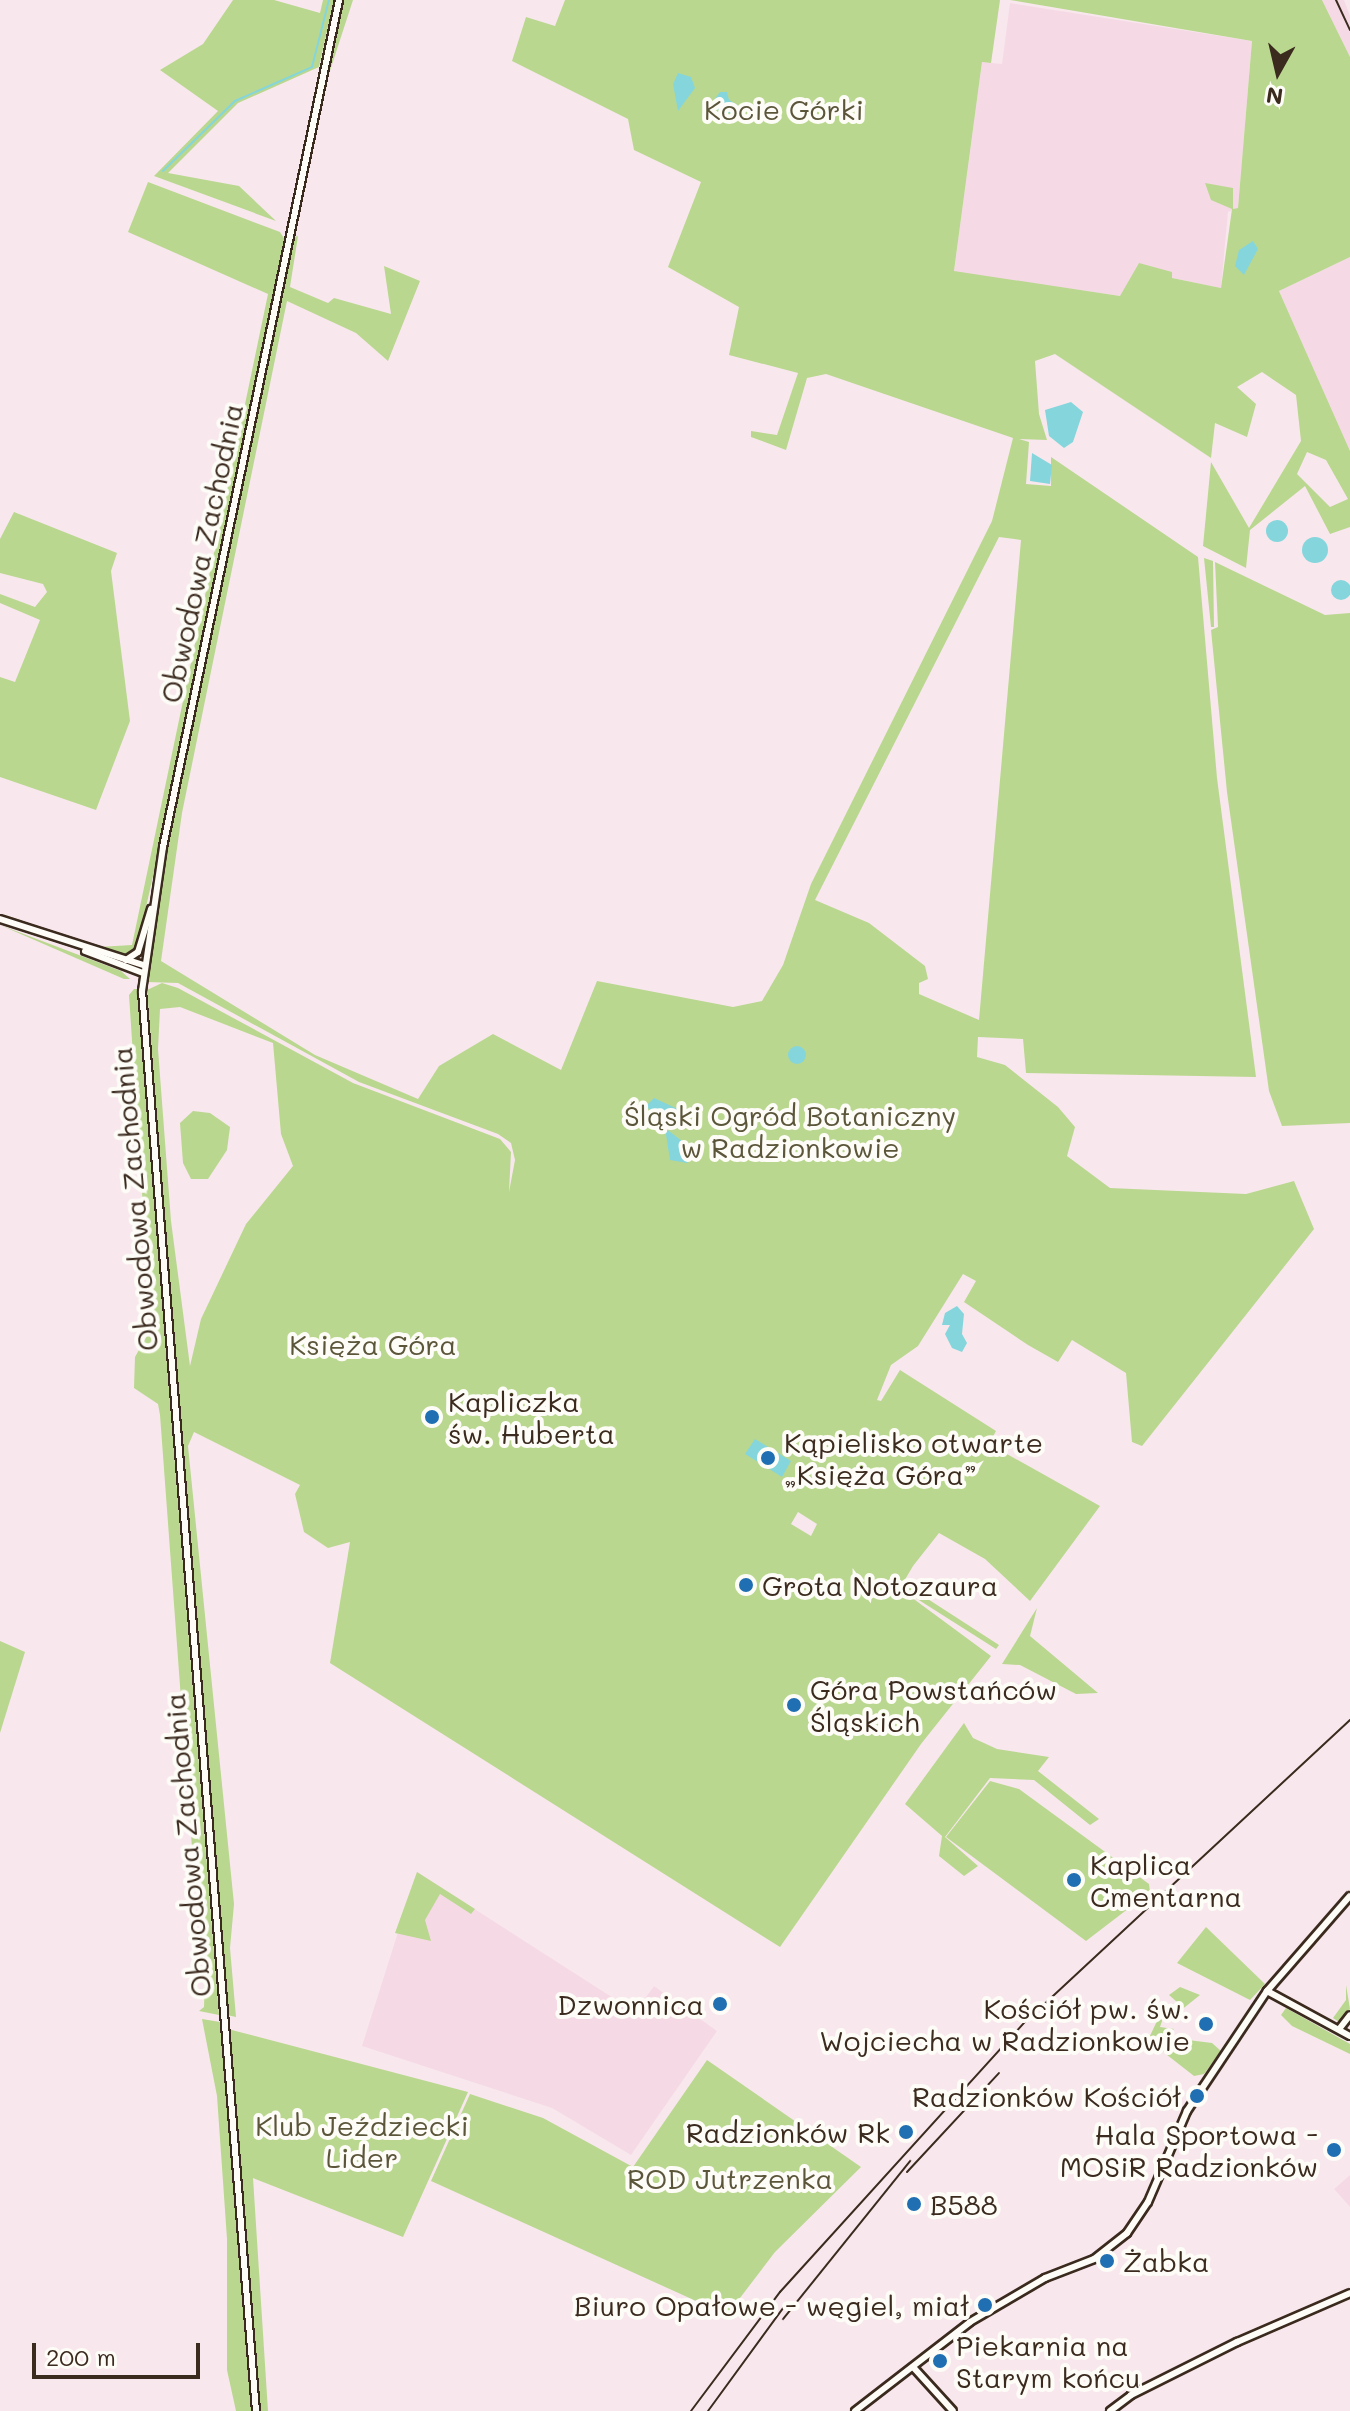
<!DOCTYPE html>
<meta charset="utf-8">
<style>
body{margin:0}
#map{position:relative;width:1350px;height:2411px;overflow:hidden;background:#f8e8ed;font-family:Mali,sans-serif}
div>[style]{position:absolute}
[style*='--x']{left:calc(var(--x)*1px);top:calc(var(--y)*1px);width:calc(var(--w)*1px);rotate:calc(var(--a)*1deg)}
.built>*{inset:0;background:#f5dae6}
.green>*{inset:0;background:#bad78f}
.water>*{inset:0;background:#84d6dc}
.round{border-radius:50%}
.stream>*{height:2px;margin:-1px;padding:0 1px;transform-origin:1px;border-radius:1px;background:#84d6dc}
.roads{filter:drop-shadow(2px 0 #3b2a1e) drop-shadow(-2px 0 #3b2a1e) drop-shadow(0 2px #3b2a1e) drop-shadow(0 -2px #3b2a1e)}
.tertiary>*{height:6px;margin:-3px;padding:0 3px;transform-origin:3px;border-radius:3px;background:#fdfcf7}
.secondary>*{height:6px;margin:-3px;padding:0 3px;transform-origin:3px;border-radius:3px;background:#fdfcf7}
.rail>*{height:2px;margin:-1px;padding:0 1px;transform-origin:1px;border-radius:1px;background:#3b2a1e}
.dots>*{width:22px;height:22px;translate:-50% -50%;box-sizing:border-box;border:4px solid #fdfcf7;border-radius:50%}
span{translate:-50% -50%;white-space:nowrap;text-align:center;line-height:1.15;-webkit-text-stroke:8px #fdfcf7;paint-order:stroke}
.park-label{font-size:28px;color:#5b553a}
.street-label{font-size:28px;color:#3b2a1e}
.poi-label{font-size:28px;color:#3b2a1e}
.left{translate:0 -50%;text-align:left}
.right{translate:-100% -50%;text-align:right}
.north{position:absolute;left:1238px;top:32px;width:80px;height:80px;-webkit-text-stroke:6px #fdfcf7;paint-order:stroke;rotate:188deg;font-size:22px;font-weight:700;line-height:32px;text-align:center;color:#3b2a1e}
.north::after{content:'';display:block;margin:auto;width:28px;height:36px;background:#3b2a1e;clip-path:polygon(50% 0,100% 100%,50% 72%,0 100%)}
.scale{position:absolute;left:32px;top:2343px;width:168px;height:36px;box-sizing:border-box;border:4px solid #3b2a1e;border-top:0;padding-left:10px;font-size:24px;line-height:28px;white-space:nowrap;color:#3b2a1e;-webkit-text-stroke:6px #fdfcf7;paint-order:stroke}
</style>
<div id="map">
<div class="built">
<div style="clip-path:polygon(1322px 0,1344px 0,1350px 16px,1350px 57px)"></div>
<div style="clip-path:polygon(1010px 3px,1252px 41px,1238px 208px,1228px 212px,1221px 288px,1172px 278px,1121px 296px,954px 272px,982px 62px,1002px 64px)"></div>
<div style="clip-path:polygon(1350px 257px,1350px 451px,1279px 291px)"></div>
<div style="clip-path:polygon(417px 1872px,635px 2012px,654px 1986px,717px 2031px,631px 2155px,552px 2108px,362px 2046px)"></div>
<div style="clip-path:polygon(1350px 2175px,1350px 2207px,1334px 2189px)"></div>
</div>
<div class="green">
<div style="clip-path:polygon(233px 0,274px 0,320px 13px,323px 0,334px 0,319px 67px,238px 103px,168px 173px,239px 186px,276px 221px,154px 176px,218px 111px,160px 70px,203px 44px)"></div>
<div style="clip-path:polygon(344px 0,353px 0,326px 83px)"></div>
<div style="clip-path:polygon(evenodd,565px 0,1000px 0,991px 63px,982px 62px,954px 271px,1120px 296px,1139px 263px,1172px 272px,1172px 278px,1221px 288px,1232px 209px,1211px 200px,1205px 183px,1233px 188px,1233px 209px,1238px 208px,1252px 41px,1010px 0,1322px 0,1350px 57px,1350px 257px,1279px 291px,1350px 451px,1350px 527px,1330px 534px,1305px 486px,1250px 530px,1246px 568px,1203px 546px,1211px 462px,1249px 528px,1301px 441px,1296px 395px,1262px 372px,1237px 387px,1256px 404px,1247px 437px,1215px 423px,1211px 458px,1055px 354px,1035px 361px,1039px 414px,1047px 440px,1019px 439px,1029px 442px,1026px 484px,1051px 486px,1051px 457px,1198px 557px,1217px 778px,1256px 1077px,1026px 1073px,1023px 1039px,978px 1037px,977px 1057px,1005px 1065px,1058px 1107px,1075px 1127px,1067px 1156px,1110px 1188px,1246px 1194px,1294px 1181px,1314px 1229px,1142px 1446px,1132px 1442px,1126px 1373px,1072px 1340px,1058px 1362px,1028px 1345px,964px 1302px,976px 1281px,963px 1274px,918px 1346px,891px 1365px,877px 1400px,881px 1401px,900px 1370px,996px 1431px,989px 1444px,1100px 1506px,1030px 1601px,985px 1559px,939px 1533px,913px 1566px,903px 1583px,999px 1645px,996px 1649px,892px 1583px,991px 1656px,921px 1744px,780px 1947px,330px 1663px,350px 1542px,328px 1548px,304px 1532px,295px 1494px,300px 1485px,194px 1432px,188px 1446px,234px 1904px,230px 1948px,236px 2017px,227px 2015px,147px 990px,162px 983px,178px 988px,353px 1083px,500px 1139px,511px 1152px,509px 1192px,515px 1160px,511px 1143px,498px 1134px,359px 1082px,178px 983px,147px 982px,158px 892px,294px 237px,298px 236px,290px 287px,328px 303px,334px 298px,391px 314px,384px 266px,420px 281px,388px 361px,356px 333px,287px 301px,182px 813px,161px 961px,315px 1055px,418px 1099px,439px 1066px,493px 1034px,561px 1070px,597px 981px,733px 1007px,762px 1001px,783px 965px,811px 884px,992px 521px,1013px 438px,826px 374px,807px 378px,786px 450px,751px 437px,751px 431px,777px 435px,798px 373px,729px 355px,739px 307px,668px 267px,701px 182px,634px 150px,628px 119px,512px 61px,526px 17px,555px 26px,565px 0,1307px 452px,1326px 460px,1348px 499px,1330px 507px,1297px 474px,1307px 452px,565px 0,999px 537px,1021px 540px,979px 1020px,919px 994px,919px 983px,928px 979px,925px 966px,869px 923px,815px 900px,999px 537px,565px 0,180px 1007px,273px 1043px,281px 1134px,293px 1166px,246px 1224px,201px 1319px,190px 1366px,171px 1221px,158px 1049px,160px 1009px,180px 1007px,565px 0,798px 1512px,817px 1524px,811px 1536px,791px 1524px,798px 1512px)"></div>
<div style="clip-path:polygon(148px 182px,280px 232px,285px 240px,156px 863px,136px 951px,128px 956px,73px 941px,0 913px,98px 947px,132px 945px,268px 294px,128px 232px)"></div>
<div style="clip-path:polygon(14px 512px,117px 553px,111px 571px,130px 721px,96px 810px,0 777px,0 677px,15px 682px,40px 620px,0 603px,0 594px,35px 607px,47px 592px,43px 584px,0 573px,0 539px)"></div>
<div style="clip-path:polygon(1204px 558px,1213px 561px,1214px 627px,1211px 627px)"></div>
<div style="clip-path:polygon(1215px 562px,1325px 615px,1350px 613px,1350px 1123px,1282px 1126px,1269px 1091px,1227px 792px,1211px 630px,1218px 627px)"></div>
<div style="clip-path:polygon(0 925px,121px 971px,130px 979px,124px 979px)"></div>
<div style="clip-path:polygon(134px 989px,137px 989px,219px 2015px,199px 2011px,204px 2007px,206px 1943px,192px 1848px,160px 1415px,158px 1404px,134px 1388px,135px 1357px,148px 1334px,150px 1313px,129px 995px)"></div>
<div style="clip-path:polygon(193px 1111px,210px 1113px,230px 1127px,227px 1150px,208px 1179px,191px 1179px,183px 1163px,180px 1123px)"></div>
<div style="clip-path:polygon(1037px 1608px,1030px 1636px,1098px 1693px,1076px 1694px,1020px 1665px,1002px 1664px)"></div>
<div style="clip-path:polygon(0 1641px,25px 1652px,0 1733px)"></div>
<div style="clip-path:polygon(964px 1723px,973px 1738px,997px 1749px,1049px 1757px,1038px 1771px,1099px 1819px,1090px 1825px,1034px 1780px,990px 1778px,945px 1837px,978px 1866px,964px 1876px,939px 1856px,942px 1836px,905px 1804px)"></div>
<div style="clip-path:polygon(990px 1781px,1019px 1789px,1149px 1884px,1150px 1892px,1086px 1941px,946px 1837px)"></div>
<div style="clip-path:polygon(417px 1872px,475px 1909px,471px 1914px,440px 1894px,425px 1920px,431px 1941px,395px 1933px)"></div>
<div style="clip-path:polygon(1206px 1927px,1265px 1984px,1250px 2000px,1177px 1963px)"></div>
<div style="clip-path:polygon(1346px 1985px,1350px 2009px,1339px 2022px,1333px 2018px,1346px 2000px)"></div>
<div style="clip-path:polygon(1180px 1987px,1200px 1995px,1175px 2015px,1177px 2002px,1169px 1995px)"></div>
<div style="clip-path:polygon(1286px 2008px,1350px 2044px,1350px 2054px,1292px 2026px,1281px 2015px)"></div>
<div style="clip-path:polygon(1169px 2015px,1173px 2020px,1163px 2018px,1160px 2027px,1174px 2029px,1156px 2047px,1148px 2040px,1157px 2021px)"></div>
<div style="clip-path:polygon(202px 2019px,220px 2022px,252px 2411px,236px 2411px,227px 2370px,227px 2239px,217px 2096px)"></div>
<div style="clip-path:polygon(228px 2029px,468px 2092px,403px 2237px,253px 2178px,268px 2411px,260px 2411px)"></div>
<div style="clip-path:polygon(1172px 2038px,1212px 2043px,1221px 2051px,1204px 2074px,1194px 2076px,1162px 2051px)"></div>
<div style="clip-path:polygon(707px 2060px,861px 2167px,775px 2252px,727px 2315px,431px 2181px,470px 2094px,543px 2118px,633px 2167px)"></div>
</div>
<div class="water">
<div style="clip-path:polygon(678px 73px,691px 77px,695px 88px,678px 111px,673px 84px)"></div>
<div style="clip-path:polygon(720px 92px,727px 92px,729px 100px,747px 111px,739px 115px,719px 111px,714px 100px)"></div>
<div style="clip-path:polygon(1253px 241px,1258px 249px,1244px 275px,1235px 266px,1239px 250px)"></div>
<div style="clip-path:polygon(1071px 402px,1083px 412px,1073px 442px,1064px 448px,1049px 436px,1045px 410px)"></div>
<div style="clip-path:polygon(1032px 453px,1052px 465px,1050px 484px,1030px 481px)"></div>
<div class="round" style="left:1266px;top:520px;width:22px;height:22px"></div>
<div class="round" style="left:1302px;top:537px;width:26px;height:26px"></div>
<div class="round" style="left:1331px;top:580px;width:20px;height:20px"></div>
<div class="round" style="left:788px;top:1046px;width:18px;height:18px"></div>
<div style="clip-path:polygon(654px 1098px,680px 1110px,677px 1117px,670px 1123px,652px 1117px,647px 1105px)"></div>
<div style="clip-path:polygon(665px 1128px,695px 1151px,687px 1163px,670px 1160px)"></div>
<div style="clip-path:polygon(957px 1306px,964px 1314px,962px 1334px,967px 1343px,962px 1352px,952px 1348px,945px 1334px,950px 1325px,942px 1325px,945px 1313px)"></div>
<div style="clip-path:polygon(755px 1439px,791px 1461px,782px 1477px,745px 1454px)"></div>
</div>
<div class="stream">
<div style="--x:163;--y:171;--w:100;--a:-44.2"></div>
<div style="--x:235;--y:101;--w:84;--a:-23.8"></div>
<div style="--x:312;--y:67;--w:69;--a:-75.8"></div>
</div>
<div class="roads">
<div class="tertiary">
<div style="--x:0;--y:919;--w:150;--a:17.8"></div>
<div style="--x:85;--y:951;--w:62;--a:20.8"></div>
<div style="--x:126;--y:960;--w:14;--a:-34"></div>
<div style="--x:138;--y:952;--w:45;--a:-73.2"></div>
<div style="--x:1267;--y:1991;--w:94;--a:28.5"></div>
<div style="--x:1340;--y:2028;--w:16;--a:-52"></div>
<div style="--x:913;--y:2367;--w:59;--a:47.7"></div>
<div style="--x:855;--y:2411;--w:145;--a:-37.7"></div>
<div style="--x:970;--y:2322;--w:87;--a:-30.4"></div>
<div style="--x:1045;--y:2278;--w:53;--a:-21.2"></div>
<div style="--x:1094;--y:2259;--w:42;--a:-38.2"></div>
<div style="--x:1127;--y:2233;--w:37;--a:-56"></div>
<div style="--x:1148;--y:2202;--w:99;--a:-66.8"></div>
<div style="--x:1187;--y:2111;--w:144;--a:-56.3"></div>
<div style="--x:1267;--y:1991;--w:126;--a:-48.9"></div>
<div style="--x:1110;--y:2411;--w:26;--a:-37"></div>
<div style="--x:1131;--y:2395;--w:119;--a:-26.6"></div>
<div style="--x:1237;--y:2342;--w:123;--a:-23.4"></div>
</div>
<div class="secondary">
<div style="--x:256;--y:2411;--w:1425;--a:-94.59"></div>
<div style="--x:142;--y:991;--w:146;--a:-81.7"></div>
<div style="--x:163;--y:847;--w:865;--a:-78.26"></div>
</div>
</div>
<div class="rail">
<div style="--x:1336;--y:0;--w:33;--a:65"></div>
<div style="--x:907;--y:2172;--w:135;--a:-47.1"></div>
<div style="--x:783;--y:2319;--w:203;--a:-51.2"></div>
<div style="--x:691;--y:2411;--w:149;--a:-53.2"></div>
<div style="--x:780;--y:2292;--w:365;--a:-47.8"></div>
<div style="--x:1025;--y:2022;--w:444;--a:-42.9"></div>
<div style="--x:708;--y:2411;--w:132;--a:-53.9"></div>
</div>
<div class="dots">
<div style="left:432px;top:1417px;background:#1f6fb2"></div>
<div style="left:768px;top:1458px;background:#1f6fb2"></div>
<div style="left:746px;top:1585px;background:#1f6fb2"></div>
<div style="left:794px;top:1705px;background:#1f6fb2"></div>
<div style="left:1074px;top:1880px;background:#1f6fb2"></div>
<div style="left:720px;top:2004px;background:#1f6fb2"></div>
<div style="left:1206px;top:2024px;background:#1f6fb2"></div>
<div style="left:1197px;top:2096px;background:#1f6fb2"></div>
<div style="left:906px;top:2132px;background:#1f6fb2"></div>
<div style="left:1334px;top:2150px;background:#1f6fb2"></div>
<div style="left:914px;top:2204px;background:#1f6fb2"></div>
<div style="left:1107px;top:2261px;background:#1f6fb2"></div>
<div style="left:985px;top:2305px;background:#1f6fb2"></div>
<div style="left:940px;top:2361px;background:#1f6fb2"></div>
</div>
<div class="park-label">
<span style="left:784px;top:109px">Kocie Górki</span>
<span style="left:790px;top:1131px">Śląski Ogród Botaniczny<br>w Radzionkowie</span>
<span style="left:373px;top:1344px">Księża Góra</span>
<span style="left:362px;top:2141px">Klub Jeździecki<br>Lider</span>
<span style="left:730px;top:2178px">ROD Jutrzenka</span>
</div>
<div class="street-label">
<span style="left:201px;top:553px;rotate:-78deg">Obwodowa Zachodnia</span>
<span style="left:134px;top:1199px;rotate:-95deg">Obwodowa Zachodnia</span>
<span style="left:187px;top:1845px;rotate:-95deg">Obwodowa Zachodnia</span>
</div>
<div class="poi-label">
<span class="left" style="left:448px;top:1417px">Kapliczka<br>św. Huberta</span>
<span class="left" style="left:784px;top:1458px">Kąpielisko otwarte<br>„Księża Góra”</span>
<span class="left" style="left:762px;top:1585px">Grota Notozaura</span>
<span class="left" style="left:810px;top:1705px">Góra Powstańców<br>Śląskich</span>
<span class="left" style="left:1090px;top:1880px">Kaplica<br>Cmentarna</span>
<span class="right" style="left:704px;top:2004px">Dzwonnica</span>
<span class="right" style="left:1190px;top:2024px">Kościół pw. św.<br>Wojciecha w Radzionkowie</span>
<span class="right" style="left:1181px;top:2096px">Radzionków Kościół</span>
<span class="right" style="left:890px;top:2132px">Radzionków Rk</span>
<span class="right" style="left:1318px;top:2150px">Hala Sportowa -<br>MOSiR Radzionków</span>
<span class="left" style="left:930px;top:2204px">B588</span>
<span class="left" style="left:1123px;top:2261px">Żabka</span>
<span class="right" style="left:969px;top:2305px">Biuro Opałowe - węgiel, miał</span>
<span class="left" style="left:956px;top:2361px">Piekarnia na<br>Starym końcu</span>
</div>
<div class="north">N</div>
<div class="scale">200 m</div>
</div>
